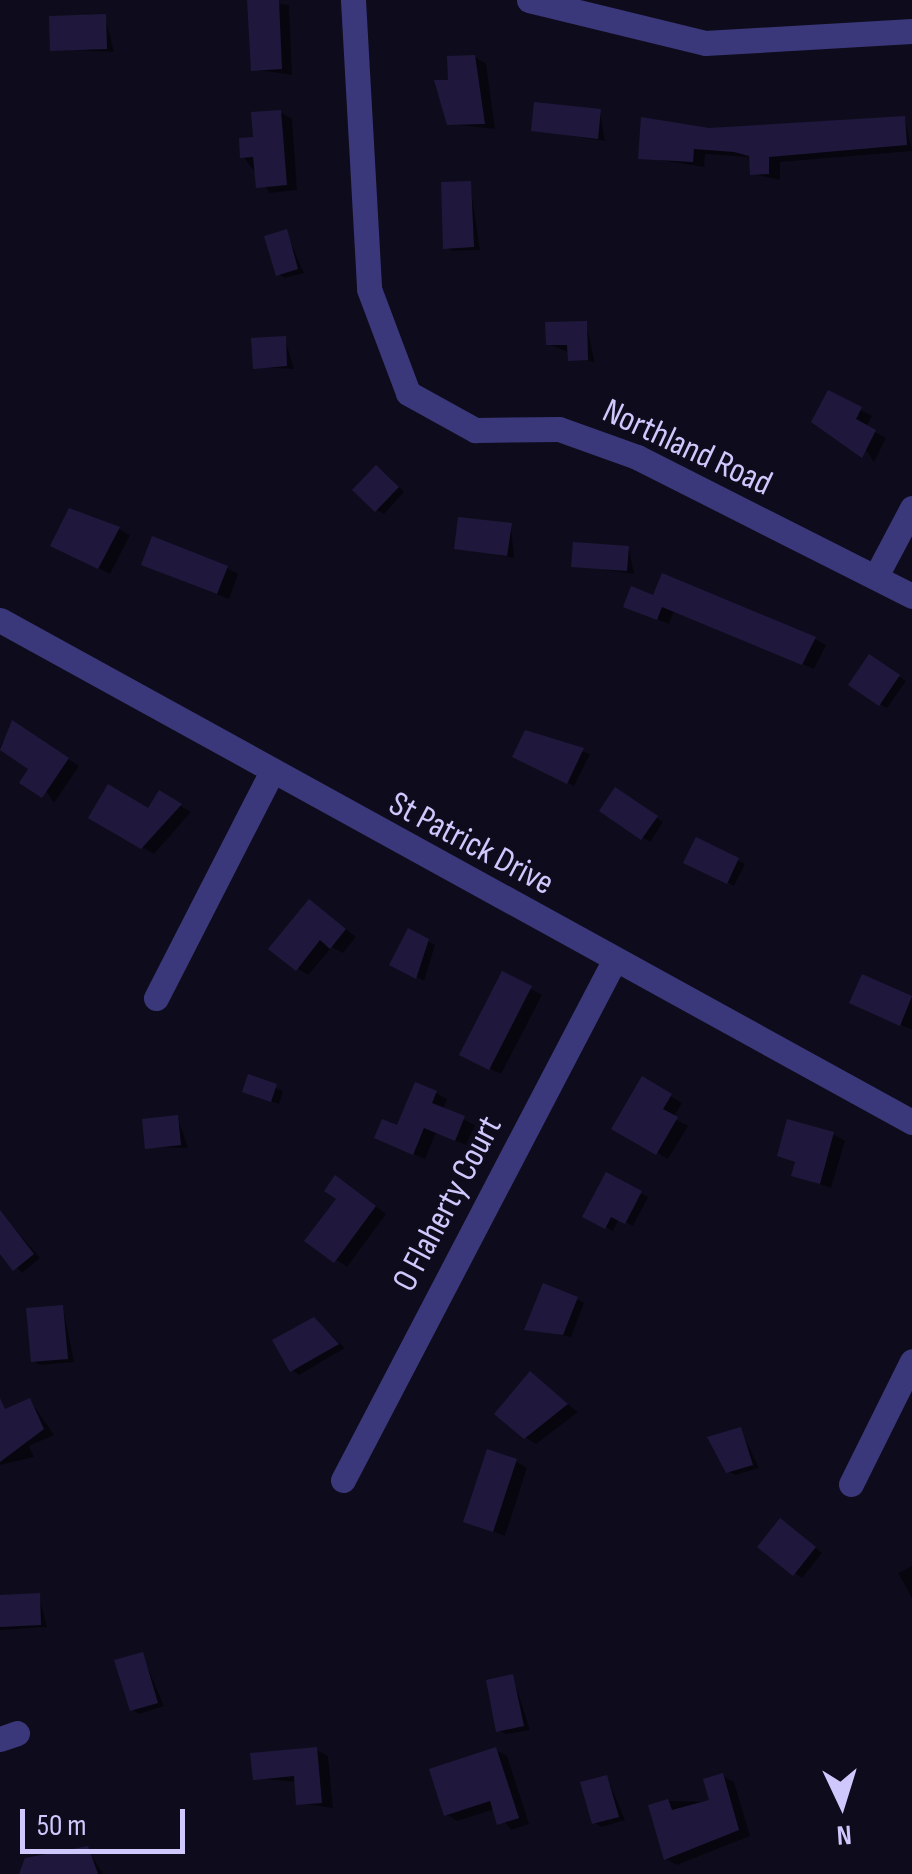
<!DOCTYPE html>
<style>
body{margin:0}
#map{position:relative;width:912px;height:1874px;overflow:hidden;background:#0e0c1c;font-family:"Sofia Sans Condensed",sans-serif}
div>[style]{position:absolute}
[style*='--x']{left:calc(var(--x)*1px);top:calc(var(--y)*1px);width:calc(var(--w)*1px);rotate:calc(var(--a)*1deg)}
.shadow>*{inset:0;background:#0007}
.building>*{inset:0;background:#1f183c}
.minor>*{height:25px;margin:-12.5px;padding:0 12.5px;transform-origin:12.5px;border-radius:12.5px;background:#3a387a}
span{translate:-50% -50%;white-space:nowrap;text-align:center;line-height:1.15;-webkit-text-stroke:8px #0e0c1c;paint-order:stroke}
.street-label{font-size:35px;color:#cec8fd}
.north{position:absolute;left:792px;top:1754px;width:100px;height:100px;-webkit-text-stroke:8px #0e0c1c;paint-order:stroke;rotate:176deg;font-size:28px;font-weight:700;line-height:40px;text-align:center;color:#cec8fd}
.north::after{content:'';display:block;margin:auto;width:35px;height:45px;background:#cec8fd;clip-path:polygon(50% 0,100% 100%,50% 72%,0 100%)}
.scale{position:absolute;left:20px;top:1809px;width:165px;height:45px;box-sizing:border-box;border:5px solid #cec8fd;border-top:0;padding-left:12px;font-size:30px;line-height:35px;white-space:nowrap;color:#cec8fd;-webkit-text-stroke:8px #0e0c1c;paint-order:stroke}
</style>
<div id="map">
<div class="shadow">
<div style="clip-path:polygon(250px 0,289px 5px,292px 75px,253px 69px)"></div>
<div style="clip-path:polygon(105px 16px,114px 52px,53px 49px)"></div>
<div style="clip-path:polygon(475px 57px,486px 64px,495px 129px,450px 124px,450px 82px)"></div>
<div style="clip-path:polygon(280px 112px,292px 119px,297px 190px,270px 193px,243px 156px)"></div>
<div style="clip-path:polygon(600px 112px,605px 141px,534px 130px)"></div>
<div style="clip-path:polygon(905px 118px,912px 151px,780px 162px,780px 180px,752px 174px,748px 157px,705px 154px,704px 167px,641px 157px,709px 130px)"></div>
<div style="clip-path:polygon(470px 183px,480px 250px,453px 251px,446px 247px)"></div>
<div style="clip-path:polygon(286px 232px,304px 273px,285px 278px,278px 274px)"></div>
<div style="clip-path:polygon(586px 323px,595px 363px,548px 344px)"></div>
<div style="clip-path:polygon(285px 339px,294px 369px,255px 367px)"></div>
<div style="clip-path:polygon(829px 393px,872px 416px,866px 427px,886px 438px,874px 462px)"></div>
<div style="clip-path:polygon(384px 472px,404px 492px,384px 514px,377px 510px)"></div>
<div style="clip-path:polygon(511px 526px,514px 558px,456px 548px)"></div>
<div style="clip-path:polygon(119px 529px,130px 535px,110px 574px,65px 551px)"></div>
<div style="clip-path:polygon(629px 549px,634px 574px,574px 565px)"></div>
<div style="clip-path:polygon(227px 568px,238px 574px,229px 599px,155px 570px)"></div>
<div style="clip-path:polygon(655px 598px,815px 639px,826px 645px,814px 669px,674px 611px,669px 624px,637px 612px)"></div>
<div style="clip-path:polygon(870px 658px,906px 681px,887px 708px,880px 704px)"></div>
<div style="clip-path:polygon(13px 723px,79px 766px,54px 803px,32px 769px,0 747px)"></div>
<div style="clip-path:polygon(527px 733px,590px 754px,574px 786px,522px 760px)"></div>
<div style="clip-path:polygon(160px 794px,191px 812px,154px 854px,92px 817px,149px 811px)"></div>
<div style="clip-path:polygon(623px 794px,663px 822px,650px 842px,602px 810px)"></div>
<div style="clip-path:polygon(697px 841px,745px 864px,734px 886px,694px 866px)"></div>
<div style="clip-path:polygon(321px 909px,356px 937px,343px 953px,332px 947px,308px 975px,297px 968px)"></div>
<div style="clip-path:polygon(409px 931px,435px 945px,424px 981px,392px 964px)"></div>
<div style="clip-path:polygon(503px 975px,542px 995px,501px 1074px,474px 1061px)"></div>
<div style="clip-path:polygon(863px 977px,912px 998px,912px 1030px,861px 1007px)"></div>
<div style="clip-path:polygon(250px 1078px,283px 1091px,279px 1104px,252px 1095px)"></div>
<div style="clip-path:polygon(643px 1080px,682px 1103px,673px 1118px,688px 1126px,668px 1159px,615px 1128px)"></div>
<div style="clip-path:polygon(436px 1093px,447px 1099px,443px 1110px,475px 1125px,466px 1145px,436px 1133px,425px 1159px,389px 1144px)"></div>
<div style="clip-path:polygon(178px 1118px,188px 1148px,147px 1147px)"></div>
<div style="clip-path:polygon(833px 1134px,845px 1141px,831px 1188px,794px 1175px,797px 1164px,780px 1155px)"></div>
<div style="clip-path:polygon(607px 1176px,648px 1197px,633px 1226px,619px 1218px,613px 1231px,586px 1216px)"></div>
<div style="clip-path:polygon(347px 1185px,386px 1214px,347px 1267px,308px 1241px)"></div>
<div style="clip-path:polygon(0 1212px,40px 1258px,22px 1273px,0 1250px)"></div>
<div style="clip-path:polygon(577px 1299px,584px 1303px,571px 1337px,527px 1329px)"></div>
<div style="clip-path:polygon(63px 1307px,74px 1362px,40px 1365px,33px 1361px)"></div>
<div style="clip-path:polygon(314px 1319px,345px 1348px,299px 1375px,292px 1370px)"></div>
<div style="clip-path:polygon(531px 1375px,578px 1412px,536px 1444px,525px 1437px)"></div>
<div style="clip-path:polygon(30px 1400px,54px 1435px,29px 1446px,34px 1457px,0 1465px,0 1413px)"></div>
<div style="clip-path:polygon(741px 1430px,759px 1468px,735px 1475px,728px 1471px)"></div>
<div style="clip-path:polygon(516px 1461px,527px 1468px,505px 1536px,466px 1521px)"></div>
<div style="clip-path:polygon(787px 1526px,822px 1553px,802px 1578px,760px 1547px)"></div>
<div style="clip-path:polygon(912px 1566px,912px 1598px,898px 1573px)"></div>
<div style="clip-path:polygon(39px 1596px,47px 1627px,0 1630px,0 1598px)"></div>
<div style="clip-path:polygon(142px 1654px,164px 1706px,139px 1714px,132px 1710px)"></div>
<div style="clip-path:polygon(513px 1677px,530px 1730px,506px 1734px,498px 1730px)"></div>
<div style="clip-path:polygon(317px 1750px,328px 1756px,333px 1808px,298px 1803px,297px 1782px,255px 1778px)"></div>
<div style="clip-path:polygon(496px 1750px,507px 1756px,529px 1824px,511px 1830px,495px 1809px,457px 1821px,446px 1814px)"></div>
<div style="clip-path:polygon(723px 1776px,734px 1782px,750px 1836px,677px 1865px,666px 1859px,668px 1801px,712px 1802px)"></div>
<div style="clip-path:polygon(607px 1777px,625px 1820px,601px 1827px,594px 1822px)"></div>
<div style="clip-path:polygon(88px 1849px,103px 1874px,34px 1874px)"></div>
</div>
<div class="building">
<div style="clip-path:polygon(247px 0,279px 0,282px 69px,251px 71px)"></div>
<div style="clip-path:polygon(106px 14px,107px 49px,50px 51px,49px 16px)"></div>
<div style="clip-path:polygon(475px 55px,485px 124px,447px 125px,434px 80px,448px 80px,447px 56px)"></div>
<div style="clip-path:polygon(534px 102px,601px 109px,598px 139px,531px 131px)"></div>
<div style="clip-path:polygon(281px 110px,287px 185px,256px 188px,253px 157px,240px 158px,239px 138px,253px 137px,251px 112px)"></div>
<div style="clip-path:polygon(905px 116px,907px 145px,769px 157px,769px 174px,750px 175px,749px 156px,734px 152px,694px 149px,693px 162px,638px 159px,641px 117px,709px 128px)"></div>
<div style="clip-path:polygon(471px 181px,474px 247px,443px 249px,441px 182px)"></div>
<div style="clip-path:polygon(287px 229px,298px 269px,276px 276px,264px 236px)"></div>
<div style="clip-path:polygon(587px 321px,588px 360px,568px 361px,567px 345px,546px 345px,545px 322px)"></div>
<div style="clip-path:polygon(286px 336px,287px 366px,253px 369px,251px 338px)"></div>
<div style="clip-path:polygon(828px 390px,862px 407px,856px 419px,876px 430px,862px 458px,811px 422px)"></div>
<div style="clip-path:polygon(376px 465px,399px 487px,375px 512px,352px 490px)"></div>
<div style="clip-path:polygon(69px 508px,120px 527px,98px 569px,50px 546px)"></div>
<div style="clip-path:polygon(458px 517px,512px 523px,507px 556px,454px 549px)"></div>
<div style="clip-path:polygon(152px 536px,228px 566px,217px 594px,141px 565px)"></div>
<div style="clip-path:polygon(573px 542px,629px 546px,627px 571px,571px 567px)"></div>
<div style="clip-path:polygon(662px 573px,816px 637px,802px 665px,662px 607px,657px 620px,623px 607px,631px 586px,653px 595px)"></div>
<div style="clip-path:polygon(869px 654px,900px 675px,879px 706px,848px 685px)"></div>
<div style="clip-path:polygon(12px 720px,69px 758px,42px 798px,19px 783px,28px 769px,0 750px)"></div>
<div style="clip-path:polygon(525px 730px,584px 748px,567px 784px,512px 757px)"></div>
<div style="clip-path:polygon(108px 784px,148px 808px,159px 790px,182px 804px,141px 849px,88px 818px)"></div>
<div style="clip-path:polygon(615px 787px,658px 816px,641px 840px,599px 811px)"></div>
<div style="clip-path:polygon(696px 837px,739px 858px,727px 884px,683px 863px)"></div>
<div style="clip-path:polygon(309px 899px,346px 929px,330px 949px,320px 940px,296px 971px,268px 949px)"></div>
<div style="clip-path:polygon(408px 928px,429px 939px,416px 979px,389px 965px)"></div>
<div style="clip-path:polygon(502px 971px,532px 986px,489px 1070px,459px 1055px)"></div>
<div style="clip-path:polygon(862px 974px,912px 996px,900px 1026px,849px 1003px)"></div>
<div style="clip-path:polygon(248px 1074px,277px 1084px,271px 1102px,242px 1092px)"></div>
<div style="clip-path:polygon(642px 1076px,672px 1094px,663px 1109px,678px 1117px,656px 1155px,611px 1129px)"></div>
<div style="clip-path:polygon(415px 1082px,437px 1091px,432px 1103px,465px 1116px,455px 1141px,424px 1128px,413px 1155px,374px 1138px,382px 1119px,397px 1125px)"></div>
<div style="clip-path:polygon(178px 1115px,181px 1145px,145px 1149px,142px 1119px)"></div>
<div style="clip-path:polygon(787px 1119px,834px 1132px,820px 1184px,791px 1176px,795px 1162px,777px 1156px)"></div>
<div style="clip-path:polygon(606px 1172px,642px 1191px,625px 1224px,611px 1217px,605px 1229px,582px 1217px)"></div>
<div style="clip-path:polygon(335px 1175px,376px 1206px,334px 1263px,304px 1241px,336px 1199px,324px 1191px)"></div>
<div style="clip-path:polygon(0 1210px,34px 1254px,13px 1271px,0 1254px)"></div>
<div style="clip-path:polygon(543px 1283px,578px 1297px,563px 1335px,524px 1330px)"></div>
<div style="clip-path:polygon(63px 1305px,68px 1359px,31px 1362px,26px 1308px)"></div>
<div style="clip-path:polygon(314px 1317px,339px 1344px,290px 1372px,272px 1340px)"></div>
<div style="clip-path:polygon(530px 1371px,568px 1404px,524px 1439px,494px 1414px)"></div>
<div style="clip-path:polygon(0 1398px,5px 1409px,30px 1398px,44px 1429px,0 1462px)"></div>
<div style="clip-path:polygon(741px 1427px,753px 1465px,726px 1473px,707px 1437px)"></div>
<div style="clip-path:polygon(487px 1449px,517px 1459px,493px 1532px,463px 1522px)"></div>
<div style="clip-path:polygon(780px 1518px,816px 1547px,793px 1576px,757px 1547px)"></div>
<div style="clip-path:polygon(40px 1593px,41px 1625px,0 1627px,0 1595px)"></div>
<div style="clip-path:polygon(143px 1652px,158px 1703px,130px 1711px,114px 1660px)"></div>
<div style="clip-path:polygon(513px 1674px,524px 1726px,496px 1732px,486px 1680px)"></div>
<div style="clip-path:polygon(317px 1747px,322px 1803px,296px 1805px,294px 1776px,253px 1780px,250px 1753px)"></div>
<div style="clip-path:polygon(496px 1747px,519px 1818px,497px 1825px,490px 1801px,444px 1816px,429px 1769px)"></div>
<div style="clip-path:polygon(723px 1773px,739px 1830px,664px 1860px,648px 1805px,668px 1799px,672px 1810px,709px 1800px,703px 1779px)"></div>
<div style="clip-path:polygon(607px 1775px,619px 1817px,592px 1824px,580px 1782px)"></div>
<div style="clip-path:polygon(88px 1846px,98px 1874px,19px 1874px,25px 1858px)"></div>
</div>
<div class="minor">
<div style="--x:353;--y:0;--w:289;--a:86.8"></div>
<div style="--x:369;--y:289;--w:111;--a:69.4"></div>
<div style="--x:408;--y:393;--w:77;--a:28.9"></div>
<div style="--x:475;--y:430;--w:84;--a:-0.7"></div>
<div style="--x:559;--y:429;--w:83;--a:19.7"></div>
<div style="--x:637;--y:457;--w:308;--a:26.8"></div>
<div style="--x:529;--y:0;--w:181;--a:13.7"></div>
<div style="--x:705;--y:43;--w:207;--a:-3.3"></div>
<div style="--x:876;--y:576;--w:77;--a:-62.1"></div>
<div style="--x:0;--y:620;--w:1041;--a:28.83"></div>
<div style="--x:156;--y:998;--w:250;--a:-62.9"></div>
<div style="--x:343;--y:1480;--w:585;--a:-62.43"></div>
<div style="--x:851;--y:1484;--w:137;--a:-63.6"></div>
<div style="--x:0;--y:1739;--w:18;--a:-19"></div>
</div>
<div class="street-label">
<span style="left:687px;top:448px;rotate:25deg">Northland Road</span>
<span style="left:471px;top:844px;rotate:28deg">St Patrick Drive</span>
<span style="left:448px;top:1204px;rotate:-62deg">O Flaherty Court</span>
</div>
<div class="north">N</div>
<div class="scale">50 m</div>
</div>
